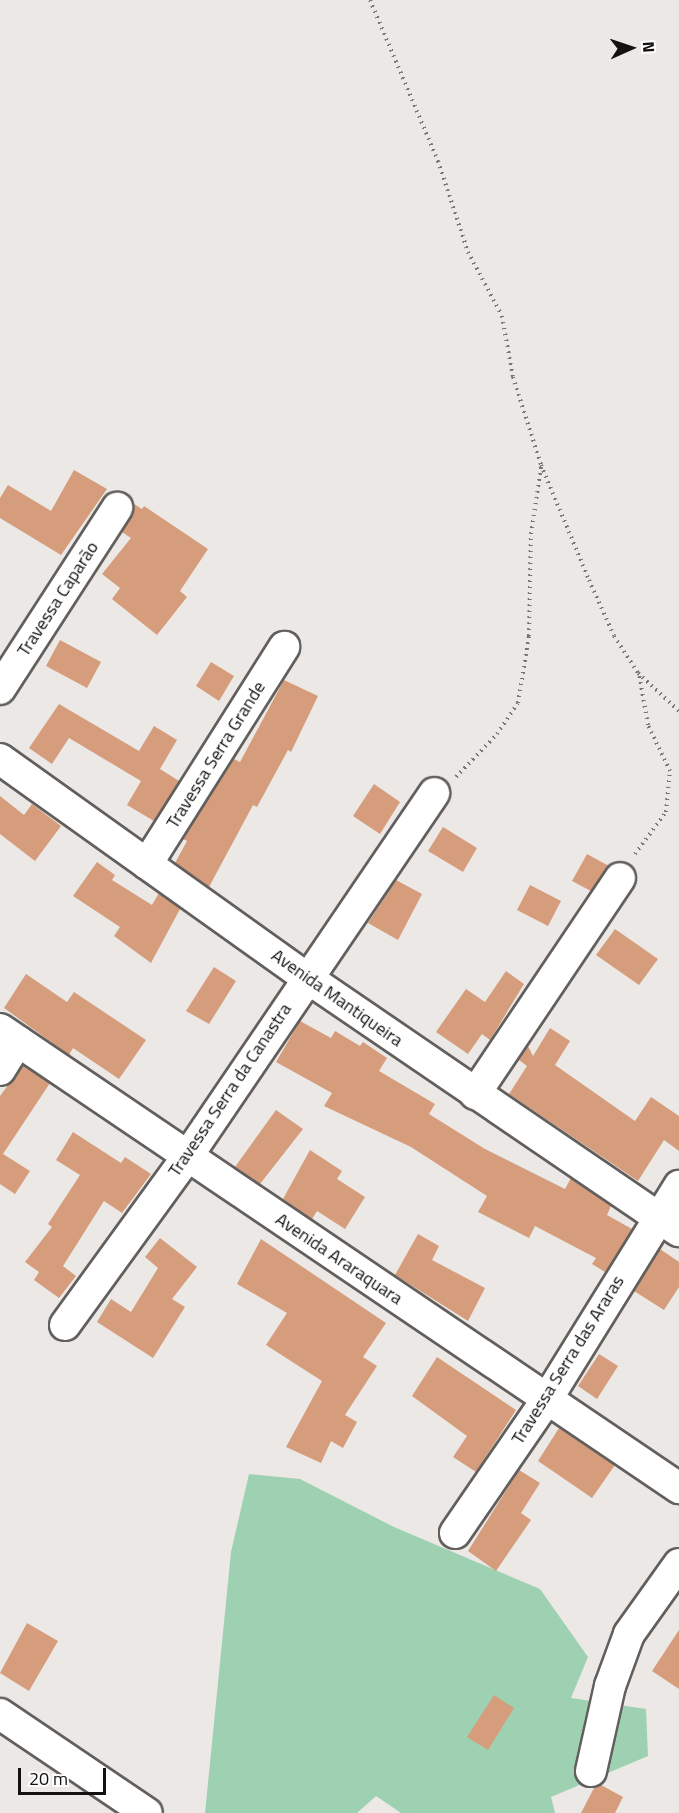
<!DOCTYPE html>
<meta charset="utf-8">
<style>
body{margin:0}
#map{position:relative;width:679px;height:1813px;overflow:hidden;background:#ebe8e6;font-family:"Titillium Web",sans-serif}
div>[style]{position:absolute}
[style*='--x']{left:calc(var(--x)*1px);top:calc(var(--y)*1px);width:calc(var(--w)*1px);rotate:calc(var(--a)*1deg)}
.green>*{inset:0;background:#9ed1b2}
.building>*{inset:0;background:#d69d7c}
.path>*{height:4px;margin-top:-2px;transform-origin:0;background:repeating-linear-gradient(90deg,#787674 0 1.5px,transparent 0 6px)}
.roads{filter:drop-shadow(2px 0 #625f5d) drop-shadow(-2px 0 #625f5d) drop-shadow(0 2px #625f5d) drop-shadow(0 -2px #625f5d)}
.street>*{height:30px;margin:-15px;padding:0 15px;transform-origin:15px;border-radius:15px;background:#fff}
span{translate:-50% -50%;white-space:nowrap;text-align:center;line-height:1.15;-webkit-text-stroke:4.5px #fff;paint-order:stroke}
.street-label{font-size:18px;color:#131211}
.north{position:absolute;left:601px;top:18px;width:60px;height:60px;-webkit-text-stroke:4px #fff;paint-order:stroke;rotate:87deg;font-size:16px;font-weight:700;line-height:24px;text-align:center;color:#131211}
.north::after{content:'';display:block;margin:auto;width:21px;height:27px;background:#131211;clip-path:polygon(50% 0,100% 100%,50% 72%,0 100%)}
.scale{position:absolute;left:18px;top:1768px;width:88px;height:27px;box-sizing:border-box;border:3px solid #131211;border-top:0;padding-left:8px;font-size:18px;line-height:21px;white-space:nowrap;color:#131211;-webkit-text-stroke:4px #fff;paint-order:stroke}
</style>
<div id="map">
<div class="green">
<div style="clip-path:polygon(249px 1474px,300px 1479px,394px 1527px,540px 1589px,588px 1657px,571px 1698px,646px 1709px,648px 1756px,551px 1797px,555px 1813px,401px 1813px,376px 1796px,357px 1813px,205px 1813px,231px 1552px)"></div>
</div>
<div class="building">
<div style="clip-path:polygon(74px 470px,107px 489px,61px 555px,0 518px,0 498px,8px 485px,51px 511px)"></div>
<div style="clip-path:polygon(134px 504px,142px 509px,144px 506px,208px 549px,180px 591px,187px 597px,157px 635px,112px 599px,120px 588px,102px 574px,131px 538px,122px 532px)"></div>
<div style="clip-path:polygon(60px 640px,101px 662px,87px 688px,46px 666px)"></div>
<div style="clip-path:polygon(211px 662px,234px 676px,219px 701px,196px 686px)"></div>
<div style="clip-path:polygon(284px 680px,318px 696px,291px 752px,288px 750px,257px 807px,253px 805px,209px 887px,175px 863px,187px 841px,183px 839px,234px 759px,240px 762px)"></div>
<div style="clip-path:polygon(59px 704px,139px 751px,154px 726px,177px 740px,160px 769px,179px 781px,154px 821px,127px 805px,141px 781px,69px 738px,52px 764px,29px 748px)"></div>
<div style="clip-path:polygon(374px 784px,400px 802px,380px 834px,353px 816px)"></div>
<div style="clip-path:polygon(0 796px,24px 815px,32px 804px,61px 826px,35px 861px,0 834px)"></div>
<div style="clip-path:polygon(443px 827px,477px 848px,463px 872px,428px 851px)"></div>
<div style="clip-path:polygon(587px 854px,609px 866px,591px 891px,572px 881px)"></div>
<div style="clip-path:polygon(97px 862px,115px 875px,112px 880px,152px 905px,159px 893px,180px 909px,151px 963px,114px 936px,120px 927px,73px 896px)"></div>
<div style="clip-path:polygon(396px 880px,422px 894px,398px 940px,368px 923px)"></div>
<div style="clip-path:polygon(530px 885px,561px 901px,548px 926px,517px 910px)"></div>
<div style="clip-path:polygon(615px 929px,658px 959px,639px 985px,596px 955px)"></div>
<div style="clip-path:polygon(214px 967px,236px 981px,209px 1024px,186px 1011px)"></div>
<div style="clip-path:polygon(506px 971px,524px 984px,490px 1040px,482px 1034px,468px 1054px,436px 1032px,466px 989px,485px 1002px)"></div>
<div style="clip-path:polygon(26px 974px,67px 1002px,74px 992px,146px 1040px,119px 1079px,73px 1048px,69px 1055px,4px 1008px)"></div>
<div style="clip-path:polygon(300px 1021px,331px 1038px,335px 1031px,360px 1046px,363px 1042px,387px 1058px,379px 1071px,435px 1104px,429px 1114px,485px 1149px,565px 1189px,571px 1178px,611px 1206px,607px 1215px,632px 1229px,605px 1272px,592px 1264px,596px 1258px,535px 1226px,529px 1238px,478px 1212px,487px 1196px,411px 1147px,324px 1106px,332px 1093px,276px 1062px)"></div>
<div style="clip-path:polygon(550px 1028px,570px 1041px,555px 1065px,635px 1121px,651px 1097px,679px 1116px,679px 1151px,664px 1140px,638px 1181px,509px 1094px,527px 1066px,519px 1060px,528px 1046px,533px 1056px)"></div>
<div style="clip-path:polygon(23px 1065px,50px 1083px,3px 1154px,30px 1171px,15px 1194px,0 1184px,0 1096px)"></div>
<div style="clip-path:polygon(276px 1110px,303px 1129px,260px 1184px,235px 1167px)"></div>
<div style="clip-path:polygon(73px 1132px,121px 1163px,125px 1157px,151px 1174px,122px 1213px,104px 1201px,63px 1266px,76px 1276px,59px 1298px,34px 1280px,39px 1272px,25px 1262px,52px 1227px,48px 1224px,80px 1175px,56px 1160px)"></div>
<div style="clip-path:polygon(310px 1150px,342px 1171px,337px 1179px,365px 1197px,345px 1229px,317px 1211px,312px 1219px,283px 1199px)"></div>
<div style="clip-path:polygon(418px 1234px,439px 1246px,432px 1260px,485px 1288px,468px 1321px,395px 1275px)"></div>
<div style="clip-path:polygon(160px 1238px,197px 1267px,172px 1299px,185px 1307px,153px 1358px,97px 1322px,111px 1299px,131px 1312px,158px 1268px,145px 1257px)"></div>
<div style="clip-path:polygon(261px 1239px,386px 1323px,363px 1357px,377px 1366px,345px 1415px,357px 1422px,343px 1448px,331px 1441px,321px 1463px,286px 1447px,322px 1381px,266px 1345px,287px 1313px,237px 1284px)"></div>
<div style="clip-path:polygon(660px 1249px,679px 1262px,679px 1287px,664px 1310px,634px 1291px)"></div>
<div style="clip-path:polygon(599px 1354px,618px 1366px,597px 1399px,578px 1386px)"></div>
<div style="clip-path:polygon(437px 1357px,516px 1410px,476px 1472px,453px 1457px,467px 1436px,412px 1396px)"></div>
<div style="clip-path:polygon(559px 1428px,615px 1465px,592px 1498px,538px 1461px)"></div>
<div style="clip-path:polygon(519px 1470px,540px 1483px,521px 1513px,531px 1520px,496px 1571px,468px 1551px)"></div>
<div style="clip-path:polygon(27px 1623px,58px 1641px,29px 1691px,0 1673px)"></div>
<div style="clip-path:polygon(679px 1630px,679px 1689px,652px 1671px)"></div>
<div style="clip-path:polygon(494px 1695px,514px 1708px,488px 1750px,467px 1737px)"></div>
<div style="clip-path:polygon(601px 1785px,623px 1797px,615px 1813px,581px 1813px,594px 1788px)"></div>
</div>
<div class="path">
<div style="--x:370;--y:0;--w:175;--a:67.1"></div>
<div style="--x:438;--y:161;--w:96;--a:71.8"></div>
<div style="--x:468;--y:252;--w:72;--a:62"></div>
<div style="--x:502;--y:316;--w:62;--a:79.8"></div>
<div style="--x:513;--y:377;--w:92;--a:72.3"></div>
<div style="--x:541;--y:465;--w:125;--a:67.3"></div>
<div style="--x:589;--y:580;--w:61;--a:65.9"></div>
<div style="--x:614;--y:636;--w:44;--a:57"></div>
<div style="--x:638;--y:673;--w:56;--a:42.8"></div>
<div style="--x:456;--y:777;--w:59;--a:-46.4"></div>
<div style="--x:497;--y:734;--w:37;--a:-56"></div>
<div style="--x:518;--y:703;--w:68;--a:-80.7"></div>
<div style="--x:529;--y:636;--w:102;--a:-88.9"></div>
<div style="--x:531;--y:534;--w:68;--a:-81.5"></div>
<div style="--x:635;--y:854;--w:52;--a:-53.6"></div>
<div style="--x:666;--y:812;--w:41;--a:-84.4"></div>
<div style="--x:670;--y:771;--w:51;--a:-115.6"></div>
<div style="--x:648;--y:725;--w:52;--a:-100"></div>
</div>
<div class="roads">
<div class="street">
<div style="--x:0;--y:689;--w:216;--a:-57.1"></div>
<div style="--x:0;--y:759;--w:376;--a:35.5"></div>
<div style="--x:306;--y:977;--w:451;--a:34.3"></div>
<div style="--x:147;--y:864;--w:257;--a:-57.7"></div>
<div style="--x:0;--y:1029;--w:820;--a:34.06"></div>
<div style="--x:0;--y:1070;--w:34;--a:-58"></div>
<div style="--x:475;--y:1094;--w:260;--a:-56.1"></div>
<div style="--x:65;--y:1325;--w:208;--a:-54"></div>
<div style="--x:187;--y:1157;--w:440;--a:-55.8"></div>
<div style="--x:455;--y:1533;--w:163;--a:-55.5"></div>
<div style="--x:547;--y:1399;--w:251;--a:-58.2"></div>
<div style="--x:0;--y:1714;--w:177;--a:34"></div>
<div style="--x:591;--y:1771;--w:87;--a:-77.4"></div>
<div style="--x:610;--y:1686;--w:55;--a:-69.9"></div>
<div style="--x:629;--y:1634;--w:86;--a:-54.5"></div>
</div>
</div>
<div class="street-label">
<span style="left:58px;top:599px;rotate:-57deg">Travessa Caparão</span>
<span style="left:216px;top:755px;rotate:-58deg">Travessa Serra Grande</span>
<span style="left:337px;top:998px;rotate:35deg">Avenida Mantiqueira</span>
<span style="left:230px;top:1090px;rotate:-56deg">Travessa Serra da Canastra</span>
<span style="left:339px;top:1259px;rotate:34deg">Avenida Araraquara</span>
<span style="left:568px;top:1360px;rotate:-58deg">Travessa Serra das Araras</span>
</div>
<div class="north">N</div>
<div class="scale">20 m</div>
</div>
